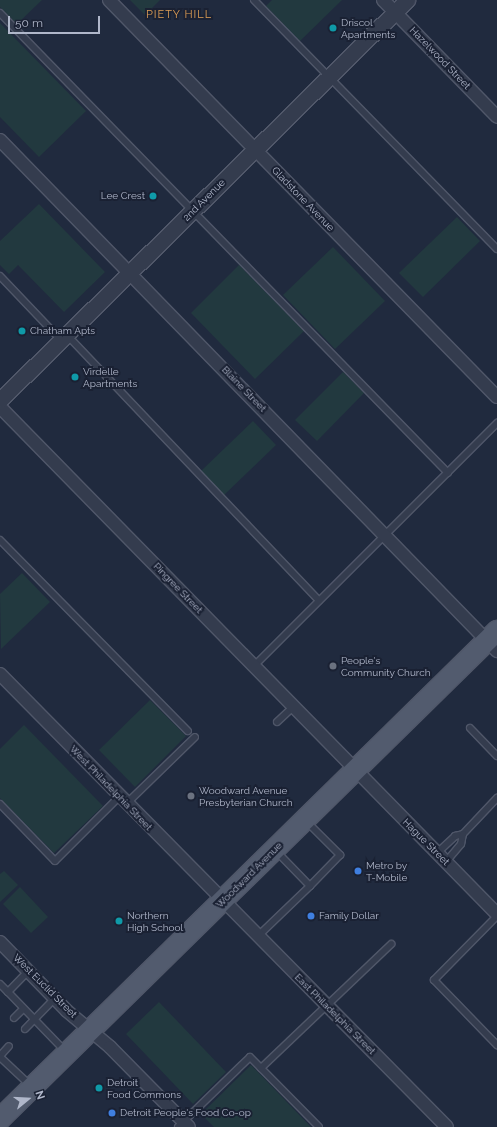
<!DOCTYPE html>
<style>
body{margin:0}
#map{position:relative;width:497px;height:1127px;overflow:hidden;background:#202a3e;font-family:Raleway,sans-serif}
div>[style]{position:absolute}
[style*='--x']{left:calc(var(--x)*1px);top:calc(var(--y)*1px);width:calc(var(--w)*1px);rotate:calc(var(--a)*1deg)}
.green>*{inset:0;background:#22393f}
.roads{filter:drop-shadow(1px 0 #505769) drop-shadow(-1px 0 #505769) drop-shadow(0 1px #505769) drop-shadow(0 -1px #505769)}
.service>*{height:6px;margin:-3px;padding:0 3px;transform-origin:3px;border-radius:3px;background:#343c4e}
.minor>*{height:12px;margin:-6px;padding:0 6px;transform-origin:6px;border-radius:6px;background:#343c4e}
.tertiary>*{height:15px;margin:-7.5px;padding:0 7.5px;transform-origin:7.5px;border-radius:7.5px;background:#343c4e}
.primary>*{height:20px;margin:-10px;padding:0 10px;transform-origin:10px;border-radius:10px;background:#525b6e}
.dots>*{width:11px;height:11px;translate:-50% -50%;box-sizing:border-box;border:2px solid #1a2133;border-radius:50%}
span{translate:-50% -50%;white-space:nowrap;text-align:center;line-height:1.15;-webkit-text-stroke:4px #1a2133;paint-order:stroke}
.poi-label{font-size:10px;color:#b0b7ca}
.left{translate:0 -50%;text-align:left}
.right{translate:-100% -50%;text-align:right}
.street-label{font-size:10px;color:#b0b7ca}
.neighbourhood-label{font-size:11px;color:#e09f55;letter-spacing:1px}
.north{position:absolute;left:8px;top:1079px;width:40px;height:40px;-webkit-text-stroke:3px #1a2133;paint-order:stroke;rotate:72deg;font-size:11px;font-weight:700;line-height:16px;text-align:center;color:#b0b7ca}
.north::after{content:'';display:block;margin:auto;width:14px;height:18px;background:#b0b7ca;clip-path:polygon(50% 0,100% 100%,50% 72%,0 100%)}
.scale{position:absolute;left:8px;top:16px;width:92px;height:18px;box-sizing:border-box;border:2px solid #b0b7ca;border-top:0;padding-left:5px;font-size:12px;line-height:14px;white-space:nowrap;color:#b0b7ca;-webkit-text-stroke:3px #1a2133;paint-order:stroke}
</style>
<div id="map">
<div class="green">
<div style="clip-path:polygon(0 0,42px 0,17px 24px,0 7px)"></div>
<div style="clip-path:polygon(130px 0,160px 0,145px 15px)"></div>
<div style="clip-path:polygon(272px 0,342px 0,300px 41px,266px 6px)"></div>
<div style="clip-path:polygon(0 23px,86px 111px,39px 157px,0 117px)"></div>
<div style="clip-path:polygon(39px 204px,105px 272px,64px 312px,18px 265px,9px 274px,0 265px,0 241px)"></div>
<div style="clip-path:polygon(457px 217px,480px 241px,423px 297px,399px 273px)"></div>
<div style="clip-path:polygon(333px 247px,385px 301px,335px 349px,283px 295px)"></div>
<div style="clip-path:polygon(239px 265px,304px 331px,255px 379px,191px 313px)"></div>
<div style="clip-path:polygon(343px 372px,364px 393px,317px 441px,295px 420px)"></div>
<div style="clip-path:polygon(253px 421px,276px 445px,224px 495px,201px 471px)"></div>
<div style="clip-path:polygon(22px 573px,50px 602px,1px 649px,0 594px)"></div>
<div style="clip-path:polygon(150px 700px,186px 736px,135px 787px,99px 750px)"></div>
<div style="clip-path:polygon(24px 725px,103px 806px,54px 853px,0 798px,0 749px)"></div>
<div style="clip-path:polygon(4px 871px,18px 885px,0 902px,0 874px)"></div>
<div style="clip-path:polygon(20px 887px,48px 917px,31px 933px,3px 904px)"></div>
<div style="clip-path:polygon(159px 1002px,226px 1072px,193px 1104px,126px 1034px)"></div>
<div style="clip-path:polygon(251px 1065px,311px 1127px,214px 1127px,201px 1114px)"></div>
</div>
<div class="roads">
<div class="service">
<div style="--x:254;--y:0;--w:348;--a:45.7"></div>
<div style="--x:0;--y:13;--w:642;--a:45.76"></div>
<div style="--x:0;--y:276;--w:88;--a:46.4"></div>
<div style="--x:67;--y:335;--w:366;--a:46.5"></div>
<div style="--x:0;--y:540;--w:268;--a:45.5"></div>
<div style="--x:254;--y:666;--w:344;--a:-45"></div>
<div style="--x:277;--y:722;--w:22;--a:-43"></div>
<div style="--x:470;--y:728;--w:39;--a:46"></div>
<div style="--x:0;--y:804;--w:79;--a:46"></div>
<div style="--x:55;--y:861;--w:92;--a:-45"></div>
<div style="--x:126;--y:804;--w:96;--a:-44.2"></div>
<div style="--x:307;--y:822;--w:47;--a:45"></div>
<div style="--x:340;--y:855;--w:43;--a:134.1"></div>
<div style="--x:463;--y:834;--w:50;--a:-46.6"></div>
<div style="--x:437;--y:853;--w:25;--a:-43"></div>
<div style="--x:455;--y:836;--w:8;--a:-14"></div>
<div style="--x:463;--y:834;--w:10;--a:101"></div>
<div style="--x:461;--y:844;--w:23;--a:130"></div>
<div style="--x:497;--y:916;--w:90;--a:134.5"></div>
<div style="--x:434;--y:980;--w:91;--a:45.9"></div>
<div style="--x:258;--y:936;--w:72;--a:-43.9"></div>
<div style="--x:310;--y:886;--w:47;--a:-134.1"></div>
<div style="--x:0;--y:984;--w:11;--a:45"></div>
<div style="--x:8;--y:992;--w:29;--a:-46"></div>
<div style="--x:8;--y:992;--w:82;--a:46"></div>
<div style="--x:14;--y:1018;--w:13;--a:-45"></div>
<div style="--x:25;--y:1029;--w:43;--a:-45.9"></div>
<div style="--x:0;--y:1056;--w:13;--a:-48"></div>
<div style="--x:0;--y:1057;--w:42;--a:43.1"></div>
<div style="--x:261;--y:1068;--w:180;--a:-43.6"></div>
<div style="--x:178;--y:1127;--w:100;--a:-44.2"></div>
<div style="--x:250;--y:1057;--w:98;--a:45.4"></div>
</div>
<div class="minor">
<div style="--x:109;--y:0;--w:555;--a:45.66"></div>
<div style="--x:383;--y:0;--w:163;--a:45.7"></div>
<div style="--x:0;--y:140;--w:713;--a:45.8"></div>
<div style="--x:0;--y:407;--w:710;--a:45.57"></div>
<div style="--x:0;--y:674;--w:636;--a:45.38"></div>
<div style="--x:0;--y:942;--w:96;--a:45.8"></div>
<div style="--x:67;--y:1011;--w:56;--a:39.9"></div>
<div style="--x:110;--y:1047;--w:112;--a:45.4"></div>
</div>
<div class="tertiary">
<div style="--x:0;--y:400;--w:571;--a:-44.5"></div>
</div>
<div class="primary">
<div style="--x:0;--y:1119;--w:697;--a:-44.48"></div>
</div>
</div>
<div class="dots">
<div style="left:333px;top:28px;background:#0f9aa8"></div>
<div style="left:153px;top:196px;background:#0f9aa8"></div>
<div style="left:22px;top:331px;background:#0f9aa8"></div>
<div style="left:75px;top:377px;background:#0f9aa8"></div>
<div style="left:333px;top:666px;background:#6b7280"></div>
<div style="left:191px;top:796px;background:#6b7280"></div>
<div style="left:358px;top:871px;background:#3f7fe0"></div>
<div style="left:311px;top:916px;background:#3f7fe0"></div>
<div style="left:119px;top:921px;background:#0f9aa8"></div>
<div style="left:99px;top:1088px;background:#0f9aa8"></div>
<div style="left:112px;top:1113px;background:#3f7fe0"></div>
</div>
<div class="poi-label">
<span class="left" style="left:341px;top:28px">Driscol<br>Apartments</span>
<span class="right" style="left:145px;top:196px">Lee Crest</span>
<span class="left" style="left:30px;top:331px">Chatham Apts</span>
<span class="left" style="left:83px;top:377px">Virdelle<br>Apartments</span>
<span class="left" style="left:341px;top:666px">People's<br>Community Church</span>
<span class="left" style="left:199px;top:796px">Woodward Avenue<br>Presbyterian Church</span>
<span class="left" style="left:366px;top:871px">Metro by<br>T-Mobile</span>
<span class="left" style="left:127px;top:921px">Northern<br>High School</span>
<span class="left" style="left:319px;top:916px">Family Dollar</span>
<span class="left" style="left:107px;top:1088px">Detroit<br>Food Commons</span>
<span class="left" style="left:120px;top:1113px">Detroit People's Food Co-op</span>
</div>
<div class="street-label">
<span style="left:440px;top:58px;rotate:46deg">Hazelwood Street</span>
<span style="left:303px;top:199px;rotate:46deg">Gladstone Avenue</span>
<span style="left:204px;top:200px;rotate:-45deg">2nd Avenue</span>
<span style="left:244px;top:389px;rotate:46deg">Blaine Street</span>
<span style="left:178px;top:588px;rotate:46deg">Pingree Street</span>
<span style="left:111px;top:788px;rotate:46deg">West Philadelphia Street</span>
<span style="left:426px;top:842px;rotate:45deg">Hague Street</span>
<span style="left:249px;top:875px;rotate:-45deg">Woodward Avenue</span>
<span style="left:45px;top:986px;rotate:45deg">West Euclid Street</span>
<span style="left:335px;top:1014px;rotate:45deg">East Philadelphia Street</span>
</div>
<div class="neighbourhood-label">
<span style="left:179px;top:15px">PIETY HILL</span>
</div>
<div class="north">N</div>
<div class="scale">50 m</div>
</div>
